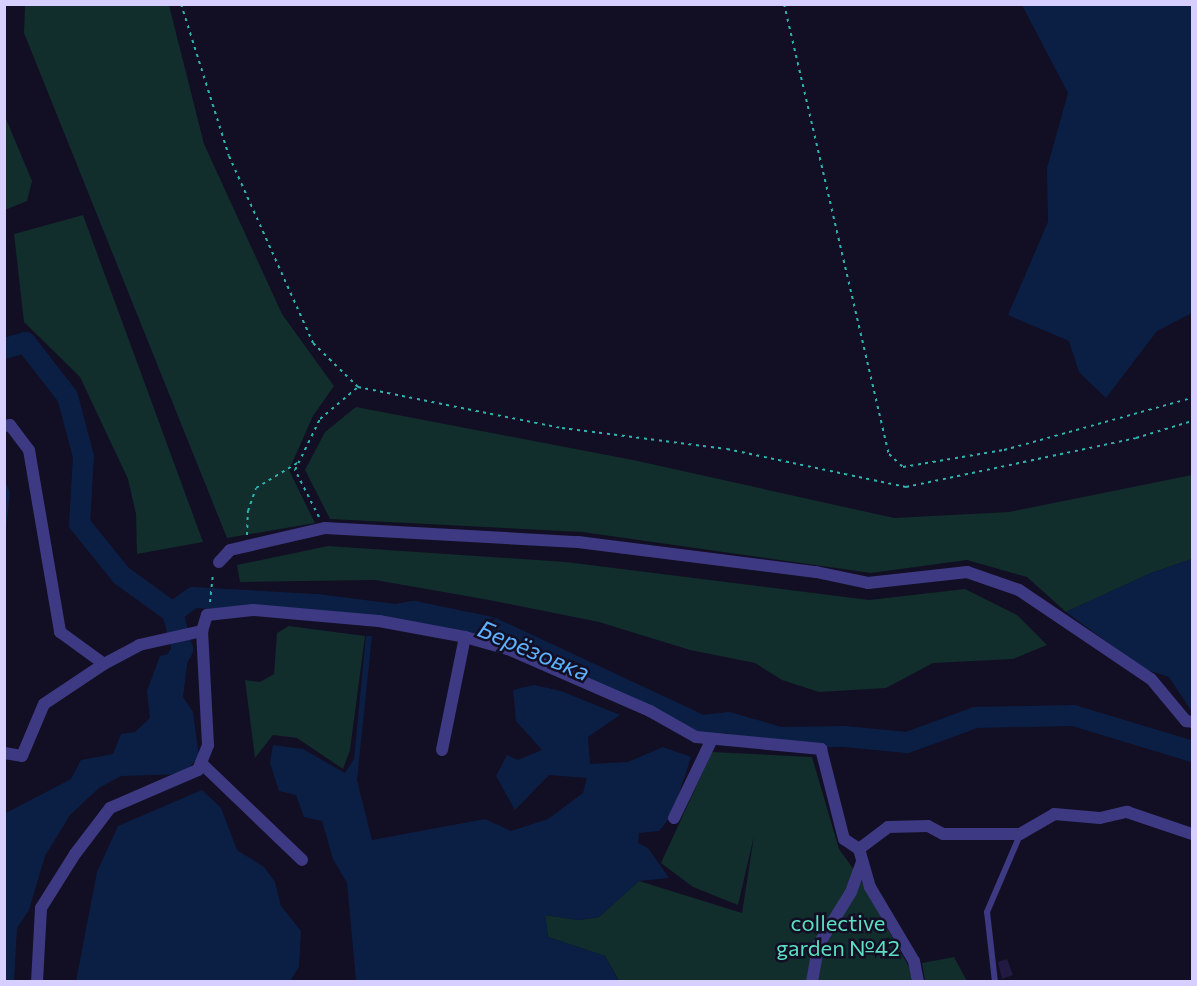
<!DOCTYPE html>
<meta charset="utf-8">
<style>
body{margin:0}
#map{position:relative;width:1197px;height:986px;overflow:hidden;background:#120e23;font-family:Commissioner,sans-serif}
div>[style]{position:absolute}
[style*='--x']{left:calc(var(--x)*1px);top:calc(var(--y)*1px);width:calc(var(--w)*1px);rotate:calc(var(--a)*1deg)}
.green>*{inset:0;background:#112d2c}
.water>*{inset:0;background:#0b1f44}
.river>*{height:21px;margin:-10.5px;padding:0 10.5px;transform-origin:10.5px;border-radius:10.5px;background:#0b1f44}
.building>*{inset:0;background:#231a44}
.path>*{height:2px;margin-top:-1px;transform-origin:0;background:repeating-linear-gradient(90deg,#2eb4af 0 3px,transparent 0 7.5px)}
.lane>*{height:6px;margin:-3px;padding:0 3px;transform-origin:3px;border-radius:3px;background:#3d3982}
.street>*{height:12px;margin:-6px;padding:0 6px;transform-origin:6px;border-radius:6px;background:#3d3982}
span{translate:-50% -50%;white-space:nowrap;text-align:center;line-height:1.15;-webkit-text-stroke:5px #120e23;paint-order:stroke}
.park-label{font-size:22px;color:#5bdfc1}
.water-label{font-size:24px;color:#5db1ff;font-style:italic}
.frame{position:absolute;inset:0;border:6px solid #d6cfff;pointer-events:none}
</style>
<div id="map">
<div class="green">
<div style="clip-path:polygon(25px 5px,169px 5px,204px 144px,282px 314px,334px 386px,313px 416px,289px 470px,315px 523px,227px 538px,24px 33px)"></div>
<div style="clip-path:polygon(4px 114px,32px 181px,27px 201px,5px 210px)"></div>
<div style="clip-path:polygon(83px 215px,203px 542px,137px 554px,136px 514px,128px 479px,80px 377px,24px 322px,14px 234px)"></div>
<div style="clip-path:polygon(356px 407px,633px 460px,894px 518px,1009px 512px,1192px 475px,1192px 559px,1151px 573px,1066px 612px,1027px 577px,967px 560px,871px 573px,582px 532px,330px 519px,305px 470px,325px 432px)"></div>
<div style="clip-path:polygon(328px 546px,566px 562px,869px 600px,965px 589px,1017px 615px,1047px 645px,1013px 659px,933px 663px,886px 688px,819px 692px,782px 680px,755px 663px,690px 650px,599px 622px,489px 600px,375px 580px,240px 582px,237px 565px)"></div>
<div style="clip-path:polygon(289px 626px,365px 636px,350px 750px,343px 769px,297px 738px,273px 735px,255px 758px,245px 680px,260px 682px,274px 674px,277px 633px)"></div>
<div style="clip-path:polygon(712px 752px,812px 757px,839px 849px,857px 874px,909px 967px,912px 981px,619px 981px,605px 956px,548px 937px,545px 915px,579px 920px,599px 917px,639px 881px,742px 913px,754px 836px,738px 905px,693px 887px,661px 863px)"></div>
<div style="clip-path:polygon(954px 957px,967px 981px,925px 981px,922px 963px)"></div>
</div>
<div class="water">
<div style="clip-path:polygon(1022px 5px,1192px 5px,1192px 313px,1157px 331px,1106px 398px,1079px 372px,1069px 341px,1008px 315px,1048px 222px,1047px 168px,1068px 93px)"></div>
<div style="clip-path:polygon(5px 480px,10px 493px,5px 536px)"></div>
<div style="clip-path:polygon(1192px 559px,1192px 712px,1169px 677px,1144px 669px,1066px 612px,1151px 573px)"></div>
<div style="clip-path:polygon(366px 636px,372px 636px,357px 780px,372px 840px,485px 819px,511px 831px,548px 819px,583px 793px,587px 778px,549px 775px,515px 810px,496px 776px,507px 755px,518px 760px,542px 750px,516px 721px,513px 690px,534px 685px,561px 691px,620px 715px,588px 737px,590px 764px,628px 762px,663px 747px,691px 757px,672px 815px,659px 831px,639px 833px,638px 843px,648px 848px,669px 878px,639px 881px,599px 917px,579px 920px,545px 915px,548px 937px,605px 956px,619px 982px,356px 981px,347px 883px,333px 859px,322px 821px,304px 817px,296px 795px,279px 791px,270px 763px,273px 745px,303px 749px,345px 773px,354px 759px)"></div>
<div style="clip-path:polygon(189px 649px,183px 697px,193px 712px,199px 757px,183px 774px,121px 776px,99px 788px,70px 815px,45px 856px,29px 910px,17px 928px,14px 981px,5px 981px,4px 814px,71px 779px,81px 760px,113px 754px,121px 734px,135px 732px,150px 718px,147px 691px,160px 656px)"></div>
<div style="clip-path:polygon(202px 790px,221px 808px,237px 850px,264px 867px,275px 882px,281px 906px,301px 931px,299px 967px,290px 981px,76px 981px,97px 872px,118px 826px)"></div>
</div>
<div class="river">
<div style="--x:4;--y:348;--w:22;--a:-16"></div>
<div style="--x:25;--y:342;--w:68;--a:52.1"></div>
<div style="--x:67;--y:396;--w:62;--a:75.1"></div>
<div style="--x:83;--y:456;--w:67;--a:93.4"></div>
<div style="--x:79;--y:523;--w:67;--a:51.1"></div>
<div style="--x:121;--y:575;--w:63;--a:36"></div>
<div style="--x:172;--y:612;--w:26;--a:-36"></div>
<div style="--x:193;--y:597;--w:123;--a:3.3"></div>
<div style="--x:316;--y:604;--w:79;--a:7.3"></div>
<div style="--x:394;--y:614;--w:20;--a:-9"></div>
<div style="--x:414;--y:611;--w:79;--a:11.7"></div>
<div style="--x:491;--y:627;--w:232;--a:25"></div>
<div style="--x:701;--y:725;--w:27;--a:-6"></div>
<div style="--x:728;--y:722;--w:54;--a:16.1"></div>
<div style="--x:780;--y:737;--w:64;--a:-0.9"></div>
<div style="--x:844;--y:736;--w:63;--a:5.4"></div>
<div style="--x:907;--y:742;--w:72;--a:-20.2"></div>
<div style="--x:975;--y:717;--w:98;--a:-1.2"></div>
<div style="--x:1073;--y:715;--w:124;--a:16.8"></div>
<div style="--x:166;--y:675;--w:31;--a:-58"></div>
<div style="--x:182;--y:649;--w:38;--a:-105"></div>
</div>
<div class="building">
<div style="clip-path:polygon(860px 914px,862px 930px,842px 932px,841px 924px,846px 916px)"></div>
<div style="clip-path:polygon(1007px 959px,1013px 975px,1002px 979px,998px 962px)"></div>
</div>
<div class="path">
<div style="--x:181;--y:4;--w:159;--a:72.5"></div>
<div style="--x:229;--y:156;--w:205;--a:65.8"></div>
<div style="--x:313;--y:343;--w:63;--a:44.4"></div>
<div style="--x:358;--y:387;--w:208;--a:11.4"></div>
<div style="--x:562;--y:428;--w:166;--a:7.3"></div>
<div style="--x:727;--y:449;--w:183;--a:12"></div>
<div style="--x:906;--y:487;--w:235;--a:-12"></div>
<div style="--x:1136;--y:438;--w:59;--a:-16.9"></div>
<div style="--x:784;--y:4;--w:462;--a:76.9"></div>
<div style="--x:889;--y:454;--w:19;--a:43"></div>
<div style="--x:903;--y:467;--w:102;--a:-9.6"></div>
<div style="--x:1004;--y:450;--w:195;--a:-15.5"></div>
<div style="--x:319;--y:517;--w:53;--a:-117.1"></div>
<div style="--x:295;--y:470;--w:57;--a:-63.9"></div>
<div style="--x:320;--y:419;--w:50;--a:-40.1"></div>
<div style="--x:247;--y:535;--w:24;--a:-88"></div>
<div style="--x:248;--y:511;--w:24;--a:-71"></div>
<div style="--x:256;--y:488;--w:50;--a:-31.2"></div>
<div style="--x:210;--y:602;--w:29;--a:-84"></div>
</div>
<div class="lane">
<div style="--x:995;--y:982;--w:70;--a:-96.5"></div>
<div style="--x:987;--y:912;--w:84;--a:-66.8"></div>
</div>
<div class="street">
<div style="--x:4;--y:426;--w:6;--a:-9"></div>
<div style="--x:10;--y:425;--w:31;--a:53"></div>
<div style="--x:29;--y:450;--w:185;--a:80.3"></div>
<div style="--x:60;--y:632;--w:54;--a:36"></div>
<div style="--x:219;--y:562;--w:16;--a:-47"></div>
<div style="--x:230;--y:550;--w:98;--a:-13"></div>
<div style="--x:325;--y:528;--w:253;--a:3.2"></div>
<div style="--x:578;--y:542;--w:240;--a:7.2"></div>
<div style="--x:816;--y:572;--w:53;--a:11.9"></div>
<div style="--x:868;--y:583;--w:100;--a:-6.3"></div>
<div style="--x:967;--y:572;--w:55;--a:19.1"></div>
<div style="--x:1019;--y:590;--w:159;--a:34"></div>
<div style="--x:1151;--y:679;--w:55;--a:50.2"></div>
<div style="--x:1186;--y:721;--w:6;--a:9"></div>
<div style="--x:442;--y:750;--w:115;--a:-78.5"></div>
<div style="--x:4;--y:753;--w:18;--a:9"></div>
<div style="--x:22;--y:756;--w:56;--a:-67.1"></div>
<div style="--x:44;--y:704;--w:72;--a:-33.7"></div>
<div style="--x:104;--y:664;--w:40;--a:-28"></div>
<div style="--x:139;--y:645;--w:65;--a:-12.5"></div>
<div style="--x:201;--y:763;--w:140;--a:43.8"></div>
<div style="--x:674;--y:818;--w:88;--a:-64.3"></div>
<div style="--x:859;--y:849;--w:40;--a:74"></div>
<div style="--x:870;--y:887;--w:86;--a:59.3"></div>
<div style="--x:914;--y:961;--w:21;--a:79"></div>
<div style="--x:37;--y:982;--w:74;--a:-86.9"></div>
<div style="--x:41;--y:908;--w:64;--a:-57.8"></div>
<div style="--x:75;--y:854;--w:58;--a:-52.7"></div>
<div style="--x:110;--y:808;--w:96;--a:-23.4"></div>
<div style="--x:198;--y:770;--w:27;--a:-68"></div>
<div style="--x:208;--y:745;--w:114;--a:-93"></div>
<div style="--x:202;--y:631;--w:17;--a:-73"></div>
<div style="--x:207;--y:615;--w:46;--a:-6.2"></div>
<div style="--x:253;--y:610;--w:126;--a:5"></div>
<div style="--x:379;--y:621;--w:87;--a:10.5"></div>
<div style="--x:465;--y:637;--w:45;--a:15.6"></div>
<div style="--x:508;--y:649;--w:155;--a:23.6"></div>
<div style="--x:650;--y:711;--w:53;--a:29.5"></div>
<div style="--x:696;--y:737;--w:126;--a:5.5"></div>
<div style="--x:821;--y:749;--w:93;--a:75.7"></div>
<div style="--x:844;--y:839;--w:18;--a:34"></div>
<div style="--x:859;--y:849;--w:36;--a:-37"></div>
<div style="--x:888;--y:827;--w:40;--a:-1.4"></div>
<div style="--x:928;--y:826;--w:17;--a:28"></div>
<div style="--x:943;--y:834;--w:77;--a:0"></div>
<div style="--x:1020;--y:834;--w:39;--a:-30"></div>
<div style="--x:1054;--y:814;--w:46;--a:5"></div>
<div style="--x:1100;--y:818;--w:28;--a:-13"></div>
<div style="--x:1127;--y:812;--w:69;--a:18.7"></div>
<div style="--x:812;--y:982;--w:39;--a:-80"></div>
<div style="--x:819;--y:944;--w:61;--a:-58.4"></div>
<div style="--x:851;--y:892;--w:33;--a:-70"></div>
</div>
<div class="park-label">
<span style="left:838px;top:935px">collective<br>garden №42</span>
</div>
<div class="water-label">
<span style="left:534px;top:650px;rotate:23deg">Берёзовка</span>
</div>
<div class="frame"></div>
</div>
